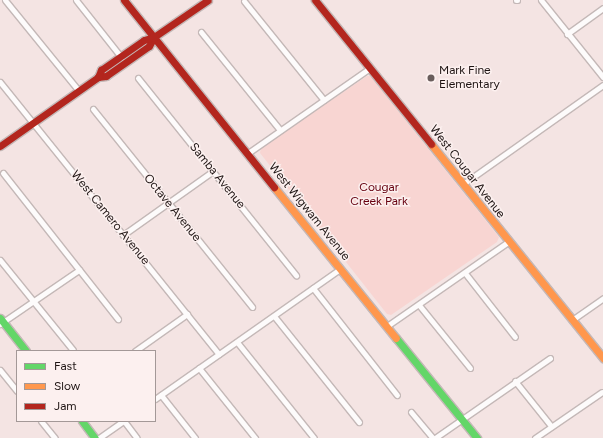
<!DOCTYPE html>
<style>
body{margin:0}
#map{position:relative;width:603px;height:438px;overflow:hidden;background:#f4e4e3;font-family:Figtree,sans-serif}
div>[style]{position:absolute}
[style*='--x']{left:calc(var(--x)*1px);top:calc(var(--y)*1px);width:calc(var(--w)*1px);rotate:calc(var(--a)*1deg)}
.green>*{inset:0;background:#f8d5d2}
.roads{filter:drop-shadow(1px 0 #c4b8b7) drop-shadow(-1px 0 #c4b8b7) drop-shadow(0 1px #c4b8b7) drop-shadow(0 -1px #c4b8b7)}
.street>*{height:5px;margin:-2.5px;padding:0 2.5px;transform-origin:2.5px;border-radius:2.5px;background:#fdfbfb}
.fast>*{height:7px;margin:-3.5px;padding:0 3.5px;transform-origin:3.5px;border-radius:3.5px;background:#63d668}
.slow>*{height:7px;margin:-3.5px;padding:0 3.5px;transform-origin:3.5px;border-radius:3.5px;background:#ff974d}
.jam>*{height:7px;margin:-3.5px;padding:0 3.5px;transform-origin:3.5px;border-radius:3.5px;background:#b3261e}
.dots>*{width:11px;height:11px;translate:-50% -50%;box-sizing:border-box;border:2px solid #fcf0ef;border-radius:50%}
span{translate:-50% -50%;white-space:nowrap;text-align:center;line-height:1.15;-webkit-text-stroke:3px #fcf0ef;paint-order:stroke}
.poi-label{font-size:12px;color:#1e1413}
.left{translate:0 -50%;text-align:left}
.street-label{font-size:12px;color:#1e1413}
.park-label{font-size:12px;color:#67000f}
.legend{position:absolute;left:16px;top:350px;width:140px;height:72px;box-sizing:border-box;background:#fcf0ef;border:1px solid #a39897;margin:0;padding:5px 7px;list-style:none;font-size:12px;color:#1e1413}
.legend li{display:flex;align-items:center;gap:8px;height:20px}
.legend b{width:20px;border:1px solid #a39897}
</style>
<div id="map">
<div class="green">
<div style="clip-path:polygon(367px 76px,370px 76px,499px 237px,497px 242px,391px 315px,387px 314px,260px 153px,261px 148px)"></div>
</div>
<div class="roads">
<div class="street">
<div style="--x:5;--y:0;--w:117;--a:50.9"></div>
<div style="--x:76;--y:0;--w:73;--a:51.7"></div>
<div style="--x:516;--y:0;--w:1;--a:0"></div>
<div style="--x:541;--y:0;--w:99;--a:51.2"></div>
<div style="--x:244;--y:1;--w:127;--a:51.1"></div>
<div style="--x:201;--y:32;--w:126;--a:51.1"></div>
<div style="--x:567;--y:34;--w:44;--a:-35.8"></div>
<div style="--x:138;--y:78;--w:253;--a:51.3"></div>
<div style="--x:0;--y:82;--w:349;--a:51.2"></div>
<div style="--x:93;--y:109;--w:254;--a:51.2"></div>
<div style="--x:248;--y:153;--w:149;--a:-34.9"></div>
<div style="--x:3;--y:173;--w:186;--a:51.8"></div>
<div style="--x:463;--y:184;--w:171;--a:-35.3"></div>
<div style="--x:123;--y:235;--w:110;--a:-35.4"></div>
<div style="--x:0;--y:260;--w:116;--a:51"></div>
<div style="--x:465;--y:273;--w:81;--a:52"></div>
<div style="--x:313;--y:288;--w:136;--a:51.9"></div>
<div style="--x:419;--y:305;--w:81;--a:51"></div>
<div style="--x:274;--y:316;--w:136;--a:51.3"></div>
<div style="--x:572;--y:320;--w:38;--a:-35"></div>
<div style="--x:0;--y:324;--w:96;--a:-34.4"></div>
<div style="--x:387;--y:326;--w:147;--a:-34.8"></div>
<div style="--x:237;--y:342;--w:123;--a:51.3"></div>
<div style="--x:135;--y:351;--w:64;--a:-35.4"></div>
<div style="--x:199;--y:368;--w:90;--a:51.3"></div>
<div style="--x:0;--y:370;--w:27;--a:51"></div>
<div style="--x:515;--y:381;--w:58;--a:51.3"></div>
<div style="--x:161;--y:395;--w:55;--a:51.7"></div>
<div style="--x:155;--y:399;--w:226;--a:-35.1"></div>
<div style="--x:411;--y:412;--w:34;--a:50"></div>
<div style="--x:41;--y:421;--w:22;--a:51"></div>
<div style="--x:124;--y:421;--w:21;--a:53"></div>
<div style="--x:99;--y:438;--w:29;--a:-35"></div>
<div style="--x:435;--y:438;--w:140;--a:-34.8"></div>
<div style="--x:535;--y:438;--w:81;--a:-34.5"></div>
</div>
<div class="fast">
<div style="--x:0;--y:318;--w:42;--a:51.8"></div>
<div style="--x:396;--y:338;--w:129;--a:51"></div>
<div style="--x:82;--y:421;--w:21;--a:53"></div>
</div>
<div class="slow">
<div style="--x:431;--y:144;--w:275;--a:51.2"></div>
<div style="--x:274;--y:187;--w:194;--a:51.1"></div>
</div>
<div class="jam">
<div style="--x:124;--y:0;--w:240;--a:51.3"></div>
<div style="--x:315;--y:0;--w:185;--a:51.1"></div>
<div style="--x:98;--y:77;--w:8;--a:-7"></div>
<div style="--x:106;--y:76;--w:52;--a:-34.9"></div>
<div style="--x:149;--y:46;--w:10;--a:-61"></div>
<div style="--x:0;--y:146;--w:120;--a:-35.1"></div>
<div style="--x:98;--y:77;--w:8;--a:-67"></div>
<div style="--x:101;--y:70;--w:52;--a:-34.9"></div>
<div style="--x:144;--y:40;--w:10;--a:-17"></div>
<div style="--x:154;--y:37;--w:65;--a:-34.4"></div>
</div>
</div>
<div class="dots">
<div style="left:431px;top:78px;background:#695d5c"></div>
</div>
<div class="poi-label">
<span class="left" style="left:439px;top:78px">Mark Fine<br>Elementary</span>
</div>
<div class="street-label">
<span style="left:467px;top:172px;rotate:52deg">West Cougar Avenue</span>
<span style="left:217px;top:176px;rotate:51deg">Samba Avenue</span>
<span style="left:172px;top:208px;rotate:51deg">Octave Avenue</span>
<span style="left:309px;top:212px;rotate:51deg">West Wigwam Avenue</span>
<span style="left:110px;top:218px;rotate:51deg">West Camero Avenue</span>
</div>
<div class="park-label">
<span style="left:379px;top:195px">Cougar<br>Creek Park</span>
</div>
<ul class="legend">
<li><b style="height:5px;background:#63d668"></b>Fast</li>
<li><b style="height:5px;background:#ff974d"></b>Slow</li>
<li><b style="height:5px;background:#b3261e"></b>Jam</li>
</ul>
</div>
